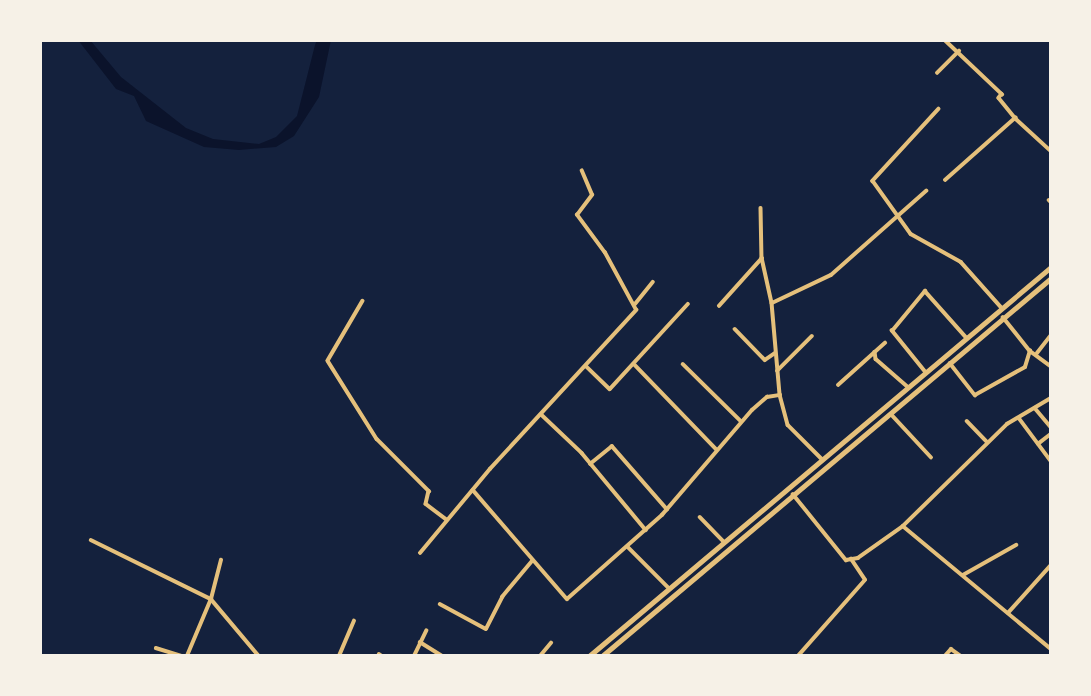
<!DOCTYPE html>
<style>
body{margin:0}
#map{position:relative;width:1091px;height:696px;overflow:hidden;background:#14213d;font-family:"Roboto Condensed",sans-serif}
div>[style]{position:absolute}
[style*='--x']{left:calc(var(--x)*1px);top:calc(var(--y)*1px);width:calc(var(--w)*1px);rotate:calc(var(--a)*1deg)}
.water>*{inset:0;background:#0b132b}
.minor>*{height:3.5px;margin:-1.75px;padding:0 1.75px;transform-origin:1.75px;border-radius:1.75px;background:#e5c07b}
.trunk>*{height:5px;margin:-2.5px;padding:0 2.5px;transform-origin:2.5px;border-radius:2.5px;background:#e5c07b}
span{translate:-50% -50%;white-space:nowrap;text-align:center;line-height:1.15;-webkit-text-stroke:7px #f6f1e7;paint-order:stroke}
.frame{position:absolute;inset:0;border:42px solid #f6f1e7;pointer-events:none}
</style>
<div id="map">
<div class="water">
<div style="clip-path:polygon(78px 40px,90px 40px,121px 77px,186px 128px,213px 139px,259px 144px,276px 137px,297px 116px,315px 45px,317px 40px,331px 40px,319px 97px,294px 136px,276px 147px,239px 150px,204px 147px,146px 121px,134px 96px,116px 89px)"></div>
</div>
<div class="minor">
<div style="--x:945;--y:40;--w:79;--a:43.5"></div>
<div style="--x:1002;--y:94;--w:5;--a:127"></div>
<div style="--x:999;--y:98;--w:26;--a:51"></div>
<div style="--x:1015;--y:118;--w:49;--a:42.5"></div>
<div style="--x:937;--y:73;--w:31;--a:-45"></div>
<div style="--x:939;--y:109;--w:98;--a:132.5"></div>
<div style="--x:873;--y:181;--w:65;--a:54.4"></div>
<div style="--x:911;--y:234;--w:57;--a:29.2"></div>
<div style="--x:961;--y:262;--w:62;--a:48.3"></div>
<div style="--x:945;--y:180;--w:94;--a:-41.5"></div>
<div style="--x:1049;--y:200;--w:3;--a:45"></div>
<div style="--x:761;--y:208;--w:50;--a:88.9"></div>
<div style="--x:762;--y:258;--w:46;--a:77.5"></div>
<div style="--x:772;--y:303;--w:92;--a:85"></div>
<div style="--x:780;--y:395;--w:31;--a:75"></div>
<div style="--x:788;--y:425;--w:48;--a:45"></div>
<div style="--x:363;--y:301;--w:69;--a:120.3"></div>
<div style="--x:328;--y:361;--w:92;--a:57.9"></div>
<div style="--x:377;--y:439;--w:74;--a:45"></div>
<div style="--x:429;--y:491;--w:13;--a:103"></div>
<div style="--x:426;--y:504;--w:26;--a:37"></div>
<div style="--x:772;--y:303;--w:65;--a:-25.4"></div>
<div style="--x:831;--y:275;--w:127;--a:-41.5"></div>
<div style="--x:635;--y:304;--w:28;--a:-51"></div>
<div style="--x:719;--y:306;--w:64;--a:-48.1"></div>
<div style="--x:1003;--y:317;--w:43;--a:51.5"></div>
<div style="--x:1030;--y:351;--w:26;--a:36"></div>
<div style="--x:735;--y:329;--w:43;--a:45.9"></div>
<div style="--x:765;--y:360;--w:12;--a:-35"></div>
<div style="--x:875;--y:352;--w:7;--a:82"></div>
<div style="--x:876;--y:359;--w:43;--a:41.2"></div>
<div style="--x:1037;--y:353;--w:23;--a:-52"></div>
<div style="--x:950;--y:363;--w:41;--a:52"></div>
<div style="--x:975;--y:395;--w:57;--a:-29.2"></div>
<div style="--x:1025;--y:367;--w:17;--a:-73"></div>
<div style="--x:683;--y:364;--w:81;--a:44.5"></div>
<div style="--x:635;--y:365;--w:117;--a:46"></div>
<div style="--x:586;--y:366;--w:33;--a:44"></div>
<div style="--x:610;--y:389;--w:115;--a:-47.5"></div>
<div style="--x:777;--y:371;--w:49;--a:-45"></div>
<div style="--x:925;--y:372;--w:53;--a:-128.8"></div>
<div style="--x:892;--y:331;--w:52;--a:-50.5"></div>
<div style="--x:925;--y:291;--w:62;--a:48.3"></div>
<div style="--x:838;--y:385;--w:63;--a:-41.8"></div>
<div style="--x:1035;--y:408;--w:25;--a:50"></div>
<div style="--x:891;--y:414;--w:59;--a:47.1"></div>
<div style="--x:542;--y:415;--w:55;--a:43.5"></div>
<div style="--x:582;--y:453;--w:100;--a:50.3"></div>
<div style="--x:1019;--y:418;--w:54;--a:53.3"></div>
<div style="--x:967;--y:421;--w:29;--a:46"></div>
<div style="--x:1038;--y:444;--w:16;--a:-38"></div>
<div style="--x:590;--y:464;--w:28;--a:-39"></div>
<div style="--x:612;--y:446;--w:84;--a:48.9"></div>
<div style="--x:473;--y:490;--w:144;--a:49.2"></div>
<div style="--x:567;--y:599;--w:127;--a:-41.5"></div>
<div style="--x:662;--y:515;--w:138;--a:-49.4"></div>
<div style="--x:752;--y:410;--w:20;--a:-41"></div>
<div style="--x:767;--y:397;--w:13;--a:-9"></div>
<div style="--x:793;--y:494;--w:85;--a:51.2"></div>
<div style="--x:846;--y:560;--w:12;--a:-9"></div>
<div style="--x:858;--y:558;--w:55;--a:-35.4"></div>
<div style="--x:903;--y:526;--w:192;--a:39.7"></div>
<div style="--x:700;--y:517;--w:35;--a:46"></div>
<div style="--x:903;--y:526;--w:146;--a:-44.4"></div>
<div style="--x:1007;--y:424;--w:51;--a:-30.6"></div>
<div style="--x:91;--y:540;--w:134;--a:26.2"></div>
<div style="--x:211;--y:599;--w:75;--a:49.9"></div>
<div style="--x:628;--y:547;--w:58;--a:45"></div>
<div style="--x:420;--y:553;--w:109;--a:-50.2"></div>
<div style="--x:490;--y:469;--w:216;--a:-47.4"></div>
<div style="--x:636;--y:310;--w:65;--a:-118.5"></div>
<div style="--x:605;--y:253;--w:47;--a:-126.4"></div>
<div style="--x:577;--y:215;--w:25;--a:-53"></div>
<div style="--x:592;--y:195;--w:26;--a:-113"></div>
<div style="--x:963;--y:575;--w:61;--a:-29.5"></div>
<div style="--x:440;--y:604;--w:52;--a:28.5"></div>
<div style="--x:486;--y:629;--w:36;--a:-63"></div>
<div style="--x:502;--y:597;--w:47;--a:-50.2"></div>
<div style="--x:1008;--y:613;--w:64;--a:-48.1"></div>
<div style="--x:420;--y:642;--w:26;--a:32"></div>
<div style="--x:156;--y:648;--w:28;--a:17"></div>
<div style="--x:379;--y:654;--w:4;--a:34"></div>
<div style="--x:187;--y:656;--w:62;--a:-67.2"></div>
<div style="--x:211;--y:599;--w:40;--a:-75.6"></div>
<div style="--x:339;--y:656;--w:38;--a:-67"></div>
<div style="--x:414;--y:656;--w:28;--a:-64"></div>
<div style="--x:540;--y:656;--w:17;--a:-50"></div>
<div style="--x:798;--y:656;--w:101;--a:-48.6"></div>
<div style="--x:865;--y:580;--w:25;--a:-124"></div>
<div style="--x:945;--y:656;--w:9;--a:-49"></div>
<div style="--x:951;--y:649;--w:12;--a:35"></div>
</div>
<div class="trunk">
<div style="--x:589;--y:656;--w:604;--a:-40.1"></div>
<div style="--x:602;--y:656;--w:587;--a:-40.09"></div>
</div>
<div class="frame"></div>
</div>
